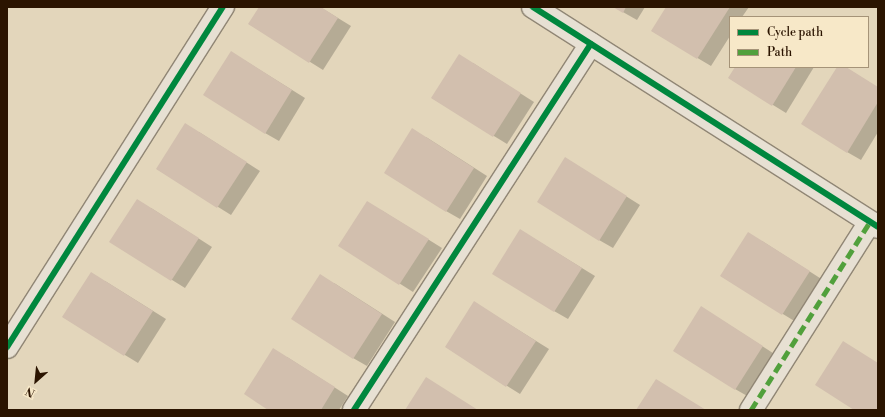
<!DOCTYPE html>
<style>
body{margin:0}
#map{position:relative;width:885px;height:417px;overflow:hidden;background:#e3d6bb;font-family:"Libre Bodoni",serif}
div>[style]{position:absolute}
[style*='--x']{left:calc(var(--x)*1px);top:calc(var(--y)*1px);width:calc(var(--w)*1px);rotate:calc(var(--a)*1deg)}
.shadow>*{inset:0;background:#0003}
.building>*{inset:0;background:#d2bfae}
.roads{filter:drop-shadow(1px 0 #908675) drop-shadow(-1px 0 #908675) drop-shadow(0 1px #908675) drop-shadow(0 -1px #908675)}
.minor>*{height:22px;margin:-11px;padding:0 11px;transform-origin:11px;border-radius:11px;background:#e7e0d3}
.quiet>*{height:5px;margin-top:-2.5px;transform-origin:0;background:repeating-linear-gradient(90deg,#51a03c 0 10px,transparent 0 15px)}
.cycleway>*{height:6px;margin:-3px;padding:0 3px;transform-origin:3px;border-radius:3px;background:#00873e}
span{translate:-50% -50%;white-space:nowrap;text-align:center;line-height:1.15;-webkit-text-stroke:3px #f7e8c8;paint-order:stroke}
.frame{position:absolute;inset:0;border:8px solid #2b1400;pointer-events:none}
.legend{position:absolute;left:729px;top:16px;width:140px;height:52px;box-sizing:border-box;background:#f7e8c8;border:1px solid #a59378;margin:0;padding:5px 7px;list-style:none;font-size:12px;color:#2b1400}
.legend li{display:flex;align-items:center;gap:8px;height:20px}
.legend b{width:20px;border:1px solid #a59378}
.north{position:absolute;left:16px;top:361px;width:40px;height:40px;-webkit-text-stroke:3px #f7e8c8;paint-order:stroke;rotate:207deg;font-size:11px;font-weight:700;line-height:16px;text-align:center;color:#2b1400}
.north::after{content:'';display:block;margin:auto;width:14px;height:18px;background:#2b1400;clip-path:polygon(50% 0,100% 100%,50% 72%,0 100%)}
</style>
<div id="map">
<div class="shadow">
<div style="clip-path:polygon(260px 7px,320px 7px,351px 26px,323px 70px,249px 24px)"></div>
<div style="clip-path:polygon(614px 7px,645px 7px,637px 20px)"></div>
<div style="clip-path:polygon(667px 7px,749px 7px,742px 17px,730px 17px,730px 36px,711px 66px,652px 31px)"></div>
<div style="clip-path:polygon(244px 60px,305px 98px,279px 141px,265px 133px)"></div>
<div style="clip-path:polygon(473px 63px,534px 102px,507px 144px,432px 98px)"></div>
<div style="clip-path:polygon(736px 67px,814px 67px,786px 113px,729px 78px)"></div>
<div style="clip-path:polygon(838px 67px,845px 67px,878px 88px,878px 132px,861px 160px,847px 152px)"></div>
<div style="clip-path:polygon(199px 132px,260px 171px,231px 215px,157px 169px)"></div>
<div style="clip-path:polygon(426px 137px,487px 176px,460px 219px,446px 211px)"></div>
<div style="clip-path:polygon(578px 166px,640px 205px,613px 248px,599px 240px)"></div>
<div style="clip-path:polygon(151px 208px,212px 247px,185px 288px,111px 242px)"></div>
<div style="clip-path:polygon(381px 210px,442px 248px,413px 292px,339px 245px)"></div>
<div style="clip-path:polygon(533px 238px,595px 276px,568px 319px,554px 311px)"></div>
<div style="clip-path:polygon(762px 241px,823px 280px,796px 322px,721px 276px)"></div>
<div style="clip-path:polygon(105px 281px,166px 319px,138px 363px,63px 317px)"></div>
<div style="clip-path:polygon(334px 283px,395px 322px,367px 366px,353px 358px)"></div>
<div style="clip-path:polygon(488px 311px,549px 349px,520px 394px,446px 347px)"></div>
<div style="clip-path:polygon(715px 316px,776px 355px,749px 397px,735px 389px)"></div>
<div style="clip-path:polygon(287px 357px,348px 396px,339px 410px,270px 410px)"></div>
</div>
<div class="building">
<div style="clip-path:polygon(259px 7px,321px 7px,338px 18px,309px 63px,248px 24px)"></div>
<div style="clip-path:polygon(613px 7px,626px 7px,623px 13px)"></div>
<div style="clip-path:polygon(666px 7px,730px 7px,697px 59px,651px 31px)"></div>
<div style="clip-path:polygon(231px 51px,292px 90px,265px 134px,203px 95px)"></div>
<div style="clip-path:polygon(459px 54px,521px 93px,493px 137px,431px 98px)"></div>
<div style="clip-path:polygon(735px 67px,796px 67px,772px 106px,728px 78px)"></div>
<div style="clip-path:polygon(837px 67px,846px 67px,878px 87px,878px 102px,847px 153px,801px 124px)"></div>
<div style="clip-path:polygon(185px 123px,247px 162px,217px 208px,156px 169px)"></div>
<div style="clip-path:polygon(412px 128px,474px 168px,446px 212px,384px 173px)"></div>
<div style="clip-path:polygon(565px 157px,627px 196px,599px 241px,537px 202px)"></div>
<div style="clip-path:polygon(137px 199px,199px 238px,171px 281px,109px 242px)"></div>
<div style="clip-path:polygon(367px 201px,429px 239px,399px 285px,338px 246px)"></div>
<div style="clip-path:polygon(520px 229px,582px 268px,554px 312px,492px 274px)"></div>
<div style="clip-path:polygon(748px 232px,810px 271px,782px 315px,720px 276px)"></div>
<div style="clip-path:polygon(91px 272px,153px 311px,124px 356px,62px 317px)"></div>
<div style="clip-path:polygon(320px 274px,382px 314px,353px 359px,291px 319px)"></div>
<div style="clip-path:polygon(474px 301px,536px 341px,506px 387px,445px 347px)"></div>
<div style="clip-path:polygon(701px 306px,763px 346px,735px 390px,673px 351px)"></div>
<div style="clip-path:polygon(843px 341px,878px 363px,878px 410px,854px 410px,815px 385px)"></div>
<div style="clip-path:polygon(273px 348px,335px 387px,321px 410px,268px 410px,244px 394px)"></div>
<div style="clip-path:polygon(426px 377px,478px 410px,405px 410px)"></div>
<div style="clip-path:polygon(656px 379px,706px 410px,636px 410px)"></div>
</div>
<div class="roads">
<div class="minor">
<div style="--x:533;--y:7;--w:409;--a:32.5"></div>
<div style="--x:7;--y:347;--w:403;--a:-57.6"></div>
<div style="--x:354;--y:410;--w:436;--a:-57.1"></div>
<div style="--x:751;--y:410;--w:222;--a:-57.7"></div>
</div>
</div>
<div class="quiet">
<div style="--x:751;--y:410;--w:222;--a:-57.7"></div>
</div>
<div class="cycleway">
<div style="--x:533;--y:7;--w:409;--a:32.5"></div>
<div style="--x:7;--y:347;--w:403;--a:-57.6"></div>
<div style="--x:354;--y:410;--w:436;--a:-57.1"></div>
</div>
<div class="frame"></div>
<ul class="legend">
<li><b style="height:5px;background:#00873e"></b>Cycle path</li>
<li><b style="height:5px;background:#51a03c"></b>Path</li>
</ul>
<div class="north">N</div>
</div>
